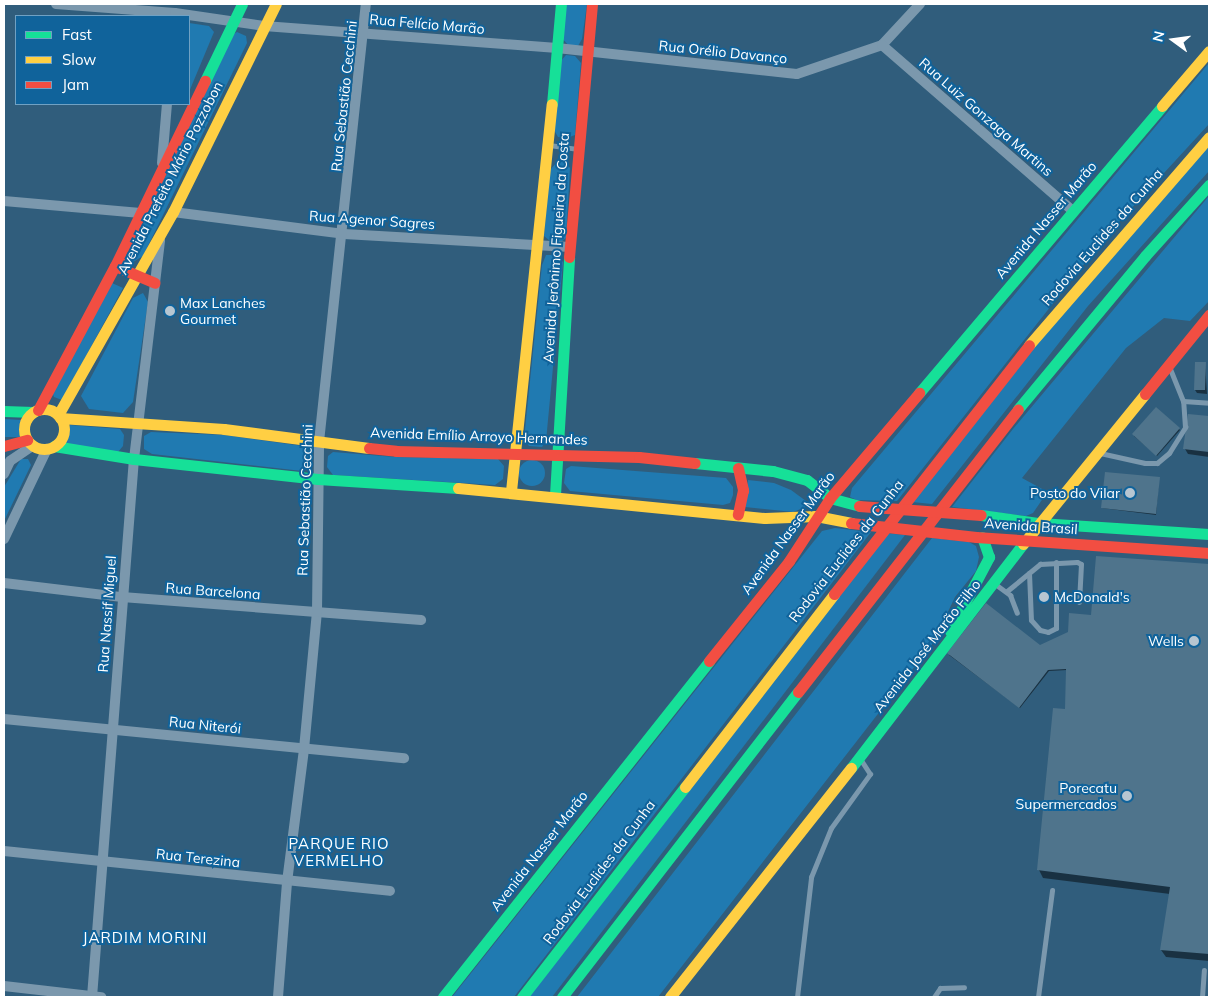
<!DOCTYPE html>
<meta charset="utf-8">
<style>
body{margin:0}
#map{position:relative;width:1213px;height:1001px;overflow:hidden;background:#305d7c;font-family:Mulish,sans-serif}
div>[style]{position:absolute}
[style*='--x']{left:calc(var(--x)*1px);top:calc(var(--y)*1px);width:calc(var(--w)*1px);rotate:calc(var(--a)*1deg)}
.green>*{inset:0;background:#207ab1}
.round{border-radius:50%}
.shadow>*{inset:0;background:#0007}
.building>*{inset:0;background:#4f748c}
.lane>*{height:5px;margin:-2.5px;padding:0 2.5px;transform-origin:2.5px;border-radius:2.5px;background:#7b98ad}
.street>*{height:10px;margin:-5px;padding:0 5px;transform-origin:5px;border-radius:5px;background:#7b98ad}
.fast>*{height:11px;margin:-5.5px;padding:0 5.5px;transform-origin:5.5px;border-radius:5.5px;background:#16e098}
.slow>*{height:11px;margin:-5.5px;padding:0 5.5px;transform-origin:5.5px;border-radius:5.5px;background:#ffcf43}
.slow>.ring{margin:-5.5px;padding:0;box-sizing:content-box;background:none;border:11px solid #ffcf43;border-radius:50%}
.jam>*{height:11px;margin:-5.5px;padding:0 5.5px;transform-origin:5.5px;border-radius:5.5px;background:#f24e42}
.jam-bridge>*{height:11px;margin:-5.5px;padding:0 5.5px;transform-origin:5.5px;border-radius:5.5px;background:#f24e42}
.dots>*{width:14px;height:14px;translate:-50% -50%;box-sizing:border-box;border:2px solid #10639b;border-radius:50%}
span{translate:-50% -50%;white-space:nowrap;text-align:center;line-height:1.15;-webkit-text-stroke:4px #10639b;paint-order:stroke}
.street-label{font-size:14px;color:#fff}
.poi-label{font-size:14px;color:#fff}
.left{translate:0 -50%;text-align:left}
.right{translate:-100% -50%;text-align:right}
.neighbourhood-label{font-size:15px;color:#fff;letter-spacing:1px}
.frame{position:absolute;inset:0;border:5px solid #fff;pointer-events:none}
.legend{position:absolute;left:15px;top:15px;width:175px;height:90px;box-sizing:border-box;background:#10639b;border:1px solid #70a1c3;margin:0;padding:6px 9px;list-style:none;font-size:15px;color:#fff}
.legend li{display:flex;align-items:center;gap:10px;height:25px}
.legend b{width:25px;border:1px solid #70a1c3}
.north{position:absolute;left:1148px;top:15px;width:50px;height:50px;-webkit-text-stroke:4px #10639b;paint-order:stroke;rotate:284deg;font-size:14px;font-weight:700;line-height:20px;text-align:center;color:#fff}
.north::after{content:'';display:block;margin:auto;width:18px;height:22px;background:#fff;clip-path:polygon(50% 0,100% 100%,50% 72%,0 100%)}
</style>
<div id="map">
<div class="green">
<div style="clip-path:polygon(566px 4px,587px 4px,582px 39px,578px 46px,568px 45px,562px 38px)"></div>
<div style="clip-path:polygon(189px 23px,209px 26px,214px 32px,189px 92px)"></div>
<div style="clip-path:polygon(237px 32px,246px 36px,247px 43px,143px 256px,133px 262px,127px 258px,232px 35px)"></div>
<div style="clip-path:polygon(566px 55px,575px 56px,581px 63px,575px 135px,567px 138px,558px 137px,553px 128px,559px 63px)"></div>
<div style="clip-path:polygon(1209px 63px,1209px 124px,1107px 235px,897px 501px,857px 500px,850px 497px,852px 488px)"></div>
<div style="clip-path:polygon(1209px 144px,1209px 171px,1088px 306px,932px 504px,912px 502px,1073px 299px)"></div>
<div style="clip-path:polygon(557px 162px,565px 162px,570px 168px,566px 238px,561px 242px,550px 241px,544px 236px,550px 170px)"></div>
<div style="clip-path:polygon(1209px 196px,1209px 301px,1190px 321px,1164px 318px,1126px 348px,1022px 478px,1044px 490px,1046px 494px,1033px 513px,1026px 516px,952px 507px,1013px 429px)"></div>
<div style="clip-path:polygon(546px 255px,556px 255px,563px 262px,546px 441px,542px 447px,529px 446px,524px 439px,542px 265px)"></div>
<div style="clip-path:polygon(112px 283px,123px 288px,62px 400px,54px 397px,52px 392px)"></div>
<div style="clip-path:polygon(143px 293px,148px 302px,133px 402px,123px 413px,89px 409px,81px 396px,133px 298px)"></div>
<div style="clip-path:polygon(4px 419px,22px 420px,20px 437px,4px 437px)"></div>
<div style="clip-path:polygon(70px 425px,120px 429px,124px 435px,123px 446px,118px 452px,64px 444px)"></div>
<div style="clip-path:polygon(151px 432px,224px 435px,303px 446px,308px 452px,308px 466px,302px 471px,152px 454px,144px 449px,144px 436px)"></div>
<div style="clip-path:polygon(333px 452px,395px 457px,498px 459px,504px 466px,503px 479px,495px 485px,333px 475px,327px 467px,328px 456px)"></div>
<div style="clip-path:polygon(21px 459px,28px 459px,31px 465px,4px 521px,4px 487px)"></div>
<div class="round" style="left:519px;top:460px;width:26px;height:26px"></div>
<div style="clip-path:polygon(571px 466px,726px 478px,733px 487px,733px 495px,730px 503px,723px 505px,570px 491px,564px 483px,566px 469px)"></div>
<div style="clip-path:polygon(748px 480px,774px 483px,791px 490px,806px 501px,806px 507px,793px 512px,745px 507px)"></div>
<div style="clip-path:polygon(835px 528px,871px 532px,514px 997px,452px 997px,822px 531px)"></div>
<div style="clip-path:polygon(884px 533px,905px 535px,552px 997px,529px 997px)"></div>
<div style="clip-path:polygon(932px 538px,969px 542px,976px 546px,979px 557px,976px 571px,955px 597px,933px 643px,658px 997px,577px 997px)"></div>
</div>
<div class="shadow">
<div style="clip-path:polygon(1205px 363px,1207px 394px,1197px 393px,1195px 390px)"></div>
<div style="clip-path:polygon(1156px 409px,1180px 430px,1157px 456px,1134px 436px)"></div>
<div style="clip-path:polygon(1189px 415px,1209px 417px,1209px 457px,1188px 454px,1185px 449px)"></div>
<div style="clip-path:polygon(1159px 479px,1156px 515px,1102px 508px)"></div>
<div style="clip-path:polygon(1097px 557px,1209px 566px,1209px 961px,1166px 957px,1161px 950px,1170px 894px,1043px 878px,1039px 870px,1067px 710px,1067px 670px,1049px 671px,1020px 708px,949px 655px,1040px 647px,1069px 633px,1093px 616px)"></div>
</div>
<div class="building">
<div style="clip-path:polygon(1195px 362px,1206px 362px,1205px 390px,1194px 390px)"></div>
<div style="clip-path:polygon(1156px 407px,1180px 428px,1156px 456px,1132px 434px)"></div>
<div style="clip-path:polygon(1188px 414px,1209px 416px,1209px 452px,1183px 449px)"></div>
<div style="clip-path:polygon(1105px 472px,1160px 477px,1156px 514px,1101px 508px)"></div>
<div style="clip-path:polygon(1096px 556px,1209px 564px,1209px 954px,1160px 950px,1170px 887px,1037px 870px,1053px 708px,1065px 709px,1066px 669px,1048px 670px,1019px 708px,947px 653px,986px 603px,1040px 645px,1068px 632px,1069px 613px,1091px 615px)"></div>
</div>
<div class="lane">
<div style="--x:549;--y:145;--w:28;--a:8"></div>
<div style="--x:1183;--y:401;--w:26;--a:4"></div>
<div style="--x:1100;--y:453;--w:46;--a:12.5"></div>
<div style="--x:1145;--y:463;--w:12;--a:0"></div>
<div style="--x:1157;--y:463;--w:16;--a:-40"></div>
<div style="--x:1169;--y:453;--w:31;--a:-58"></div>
<div style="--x:1185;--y:427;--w:26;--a:-94"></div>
<div style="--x:1183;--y:401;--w:35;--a:-112"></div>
<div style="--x:1029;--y:573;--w:47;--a:87.6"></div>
<div style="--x:1031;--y:620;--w:13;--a:48"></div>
<div style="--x:1040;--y:630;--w:8;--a:14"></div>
<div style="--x:1048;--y:632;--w:9;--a:-27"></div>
<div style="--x:1056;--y:628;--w:66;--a:-90"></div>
<div style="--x:995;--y:584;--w:19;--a:36"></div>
<div style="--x:1010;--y:595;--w:19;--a:69"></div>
<div style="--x:1007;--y:591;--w:43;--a:-39.3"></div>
<div style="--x:1040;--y:564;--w:37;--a:-3"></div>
<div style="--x:1077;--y:562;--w:4;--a:27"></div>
<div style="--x:1081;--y:564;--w:38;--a:93"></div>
<div style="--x:797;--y:997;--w:121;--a:-83.3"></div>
<div style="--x:811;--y:877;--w:53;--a:-67.8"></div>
<div style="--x:831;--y:828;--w:67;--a:-54.2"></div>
<div style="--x:870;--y:774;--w:17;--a:-123"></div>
<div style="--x:934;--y:997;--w:11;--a:-56"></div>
<div style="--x:940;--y:988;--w:24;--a:-2"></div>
<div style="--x:1038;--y:997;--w:108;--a:-82.5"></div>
<div style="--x:1202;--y:997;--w:27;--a:-86"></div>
</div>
<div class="street">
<div style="--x:56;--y:4;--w:119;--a:4.3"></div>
<div style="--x:175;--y:13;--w:90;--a:8.3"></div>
<div style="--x:264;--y:26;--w:294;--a:4.3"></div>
<div style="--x:557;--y:48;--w:241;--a:6.2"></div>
<div style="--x:797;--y:74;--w:90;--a:-18.8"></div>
<div style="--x:882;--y:45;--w:56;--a:-47.2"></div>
<div style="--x:882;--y:45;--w:253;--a:41"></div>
<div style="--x:162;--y:163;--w:59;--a:-85.2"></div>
<div style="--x:4;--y:201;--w:137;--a:5"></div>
<div style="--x:173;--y:212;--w:172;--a:7.3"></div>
<div style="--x:344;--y:234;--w:226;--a:3.3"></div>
<div style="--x:4;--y:474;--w:14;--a:-65"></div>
<div style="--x:10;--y:461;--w:27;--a:-34"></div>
<div style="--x:4;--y:539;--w:100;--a:-64.5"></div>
<div style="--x:4;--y:583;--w:119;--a:6.8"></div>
<div style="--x:122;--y:597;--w:300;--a:4.4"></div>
<div style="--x:4;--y:719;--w:402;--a:5.6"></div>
<div style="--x:4;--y:851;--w:388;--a:5.9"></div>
<div style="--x:4;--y:986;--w:98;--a:6.5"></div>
<div style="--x:92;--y:997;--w:540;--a:-85.54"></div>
<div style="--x:134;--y:459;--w:220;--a:-83.2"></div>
<div style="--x:278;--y:997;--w:115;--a:-85.5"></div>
<div style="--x:287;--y:882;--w:134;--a:-82.7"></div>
<div style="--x:304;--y:749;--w:138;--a:-84.6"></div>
<div style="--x:317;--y:612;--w:170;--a:-89.3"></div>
<div style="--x:319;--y:442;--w:441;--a:-83.9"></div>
</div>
<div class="fast">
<div style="--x:205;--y:81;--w:85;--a:-64.3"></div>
<div style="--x:552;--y:104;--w:100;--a:-84.9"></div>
<div style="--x:919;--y:393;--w:376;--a:-49.7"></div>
<div style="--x:1018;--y:409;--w:199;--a:-50.3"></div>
<div style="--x:1145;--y:256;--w:96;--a:-48"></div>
<div style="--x:4;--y:411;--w:29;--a:2"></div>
<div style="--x:54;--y:446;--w:81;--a:9.2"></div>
<div style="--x:134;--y:459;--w:185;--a:6.2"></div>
<div style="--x:318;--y:479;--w:140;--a:3.7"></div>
<div style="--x:695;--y:463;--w:78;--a:5.9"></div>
<div style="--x:773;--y:471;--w:35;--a:15"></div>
<div style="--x:807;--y:480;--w:29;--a:38"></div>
<div style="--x:830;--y:498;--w:30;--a:15"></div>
<div style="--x:555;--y:495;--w:238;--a:-86.6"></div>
<div style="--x:981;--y:515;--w:59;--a:7.9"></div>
<div style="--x:1039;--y:523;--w:170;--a:3.7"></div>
<div style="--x:950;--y:631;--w:84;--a:-62.2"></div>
<div style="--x:989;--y:557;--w:21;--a:-109"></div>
<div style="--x:851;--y:768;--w:282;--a:-52.5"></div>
<div style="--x:443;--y:997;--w:429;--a:-51.6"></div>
<div style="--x:522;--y:997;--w:266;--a:-52.2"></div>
<div style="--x:562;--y:997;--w:386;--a:-52.3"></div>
</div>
<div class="slow">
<div style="--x:1162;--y:106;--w:72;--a:-49.5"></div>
<div style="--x:1029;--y:345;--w:275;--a:-49.1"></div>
<div class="ring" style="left:24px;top:409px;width:29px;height:29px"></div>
<div style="--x:58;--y:415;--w:233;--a:-60.5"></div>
<div style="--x:173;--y:212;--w:232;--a:-63.7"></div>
<div style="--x:60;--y:418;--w:164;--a:3.8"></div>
<div style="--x:224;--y:429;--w:146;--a:7.5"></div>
<div style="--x:458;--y:488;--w:308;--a:5.6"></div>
<div style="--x:765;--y:518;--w:51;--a:-2.2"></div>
<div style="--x:816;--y:516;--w:36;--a:11"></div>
<div style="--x:511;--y:491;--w:389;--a:-84"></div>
<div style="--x:1023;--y:544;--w:193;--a:-50.9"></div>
<div style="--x:685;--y:787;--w:244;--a:-52.3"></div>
<div style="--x:670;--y:997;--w:292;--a:-51.7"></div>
</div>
<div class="jam">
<div style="--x:569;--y:257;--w:254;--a:-84.8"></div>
<div style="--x:115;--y:266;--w:43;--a:23"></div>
<div style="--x:1145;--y:394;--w:102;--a:-51"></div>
<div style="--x:38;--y:410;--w:163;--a:-61.9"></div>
<div style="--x:115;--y:266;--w:206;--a:-64.1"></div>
<div style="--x:4;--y:446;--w:24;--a:-15"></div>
<div style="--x:369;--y:448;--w:27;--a:6"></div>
<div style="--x:396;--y:451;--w:243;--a:1.4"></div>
<div style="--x:639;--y:457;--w:56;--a:6.1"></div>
<div style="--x:738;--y:468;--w:23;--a:77"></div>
<div style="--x:743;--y:490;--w:25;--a:102"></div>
<div style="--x:976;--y:537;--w:234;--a:3.9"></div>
<div style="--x:834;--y:594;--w:316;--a:-51.9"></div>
<div style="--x:709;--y:661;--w:128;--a:-51.3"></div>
<div style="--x:789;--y:561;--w:75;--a:-56.9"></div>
<div style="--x:830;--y:498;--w:138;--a:-49.7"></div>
<div style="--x:798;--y:692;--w:358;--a:-52.1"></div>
</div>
<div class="jam-bridge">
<div style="--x:859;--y:506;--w:122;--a:4.2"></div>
<div style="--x:851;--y:523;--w:126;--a:6.4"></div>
</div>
<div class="dots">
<div style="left:170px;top:311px;background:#b7c6d1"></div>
<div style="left:1130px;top:493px;background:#b7c6d1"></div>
<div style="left:1044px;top:597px;background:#b7c6d1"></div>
<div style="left:1194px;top:641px;background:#b7c6d1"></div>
<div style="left:1127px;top:796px;background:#b7c6d1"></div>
</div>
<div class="street-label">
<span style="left:427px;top:24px;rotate:5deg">Rua Felício Marão</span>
<span style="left:723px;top:52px;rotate:6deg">Rua Orélio Davanço</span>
<span style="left:344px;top:96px;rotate:-84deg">Rua Sebastião Cecchini</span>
<span style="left:986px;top:117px;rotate:41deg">Rua Luiz Gonzaga Martins</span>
<span style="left:170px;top:178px;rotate:-63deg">Avenida Prefeito Mário Pozzobon</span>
<span style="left:372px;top:220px;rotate:4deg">Rua Agenor Sagres</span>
<span style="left:1046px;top:220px;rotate:-50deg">Avenida Nasser Marão</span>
<span style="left:1102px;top:237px;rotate:-49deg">Rodovia Euclides da Cunha</span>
<span style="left:556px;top:248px;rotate:-86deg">Avenida Jerônimo Figueira da Costa</span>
<span style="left:479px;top:436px;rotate:2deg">Avenida Emílio Arroyo Hernandes</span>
<span style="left:305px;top:500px;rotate:-88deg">Rua Sebastião Cecchini</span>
<span style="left:1031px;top:526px;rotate:4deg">Avenida Brasil</span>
<span style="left:788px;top:533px;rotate:-54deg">Avenida Nasser Marão</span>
<span style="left:846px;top:551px;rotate:-52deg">Rodovia Euclides da Cunha</span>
<span style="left:213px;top:591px;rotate:4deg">Rua Barcelona</span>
<span style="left:107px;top:614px;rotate:-86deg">Rua Nassif Miguel</span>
<span style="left:927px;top:646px;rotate:-52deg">Avenida José Marão Filho</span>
<span style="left:205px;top:725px;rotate:6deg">Rua Niterói</span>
<span style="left:539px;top:851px;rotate:-52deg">Avenida Nasser Marão</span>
<span style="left:198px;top:858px;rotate:6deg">Rua Terezina</span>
<span style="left:599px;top:872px;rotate:-53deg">Rodovia Euclides da Cunha</span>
</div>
<div class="poi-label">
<span class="left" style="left:180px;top:311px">Max Lanches<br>Gourmet</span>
<span class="right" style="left:1120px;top:493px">Posto do Vilar</span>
<span class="left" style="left:1054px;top:597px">McDonald's</span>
<span class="right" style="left:1184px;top:641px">Wells</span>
<span class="right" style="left:1117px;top:796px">Porecatu<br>Supermercados</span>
</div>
<div class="neighbourhood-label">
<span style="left:339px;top:852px">PARQUE RIO<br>VERMELHO</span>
<span style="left:145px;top:938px">JARDIM MORINI</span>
</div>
<div class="frame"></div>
<ul class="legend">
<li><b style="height:6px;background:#16e098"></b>Fast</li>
<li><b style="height:6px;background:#ffcf43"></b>Slow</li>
<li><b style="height:6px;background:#f24e42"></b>Jam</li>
</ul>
<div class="north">N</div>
</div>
